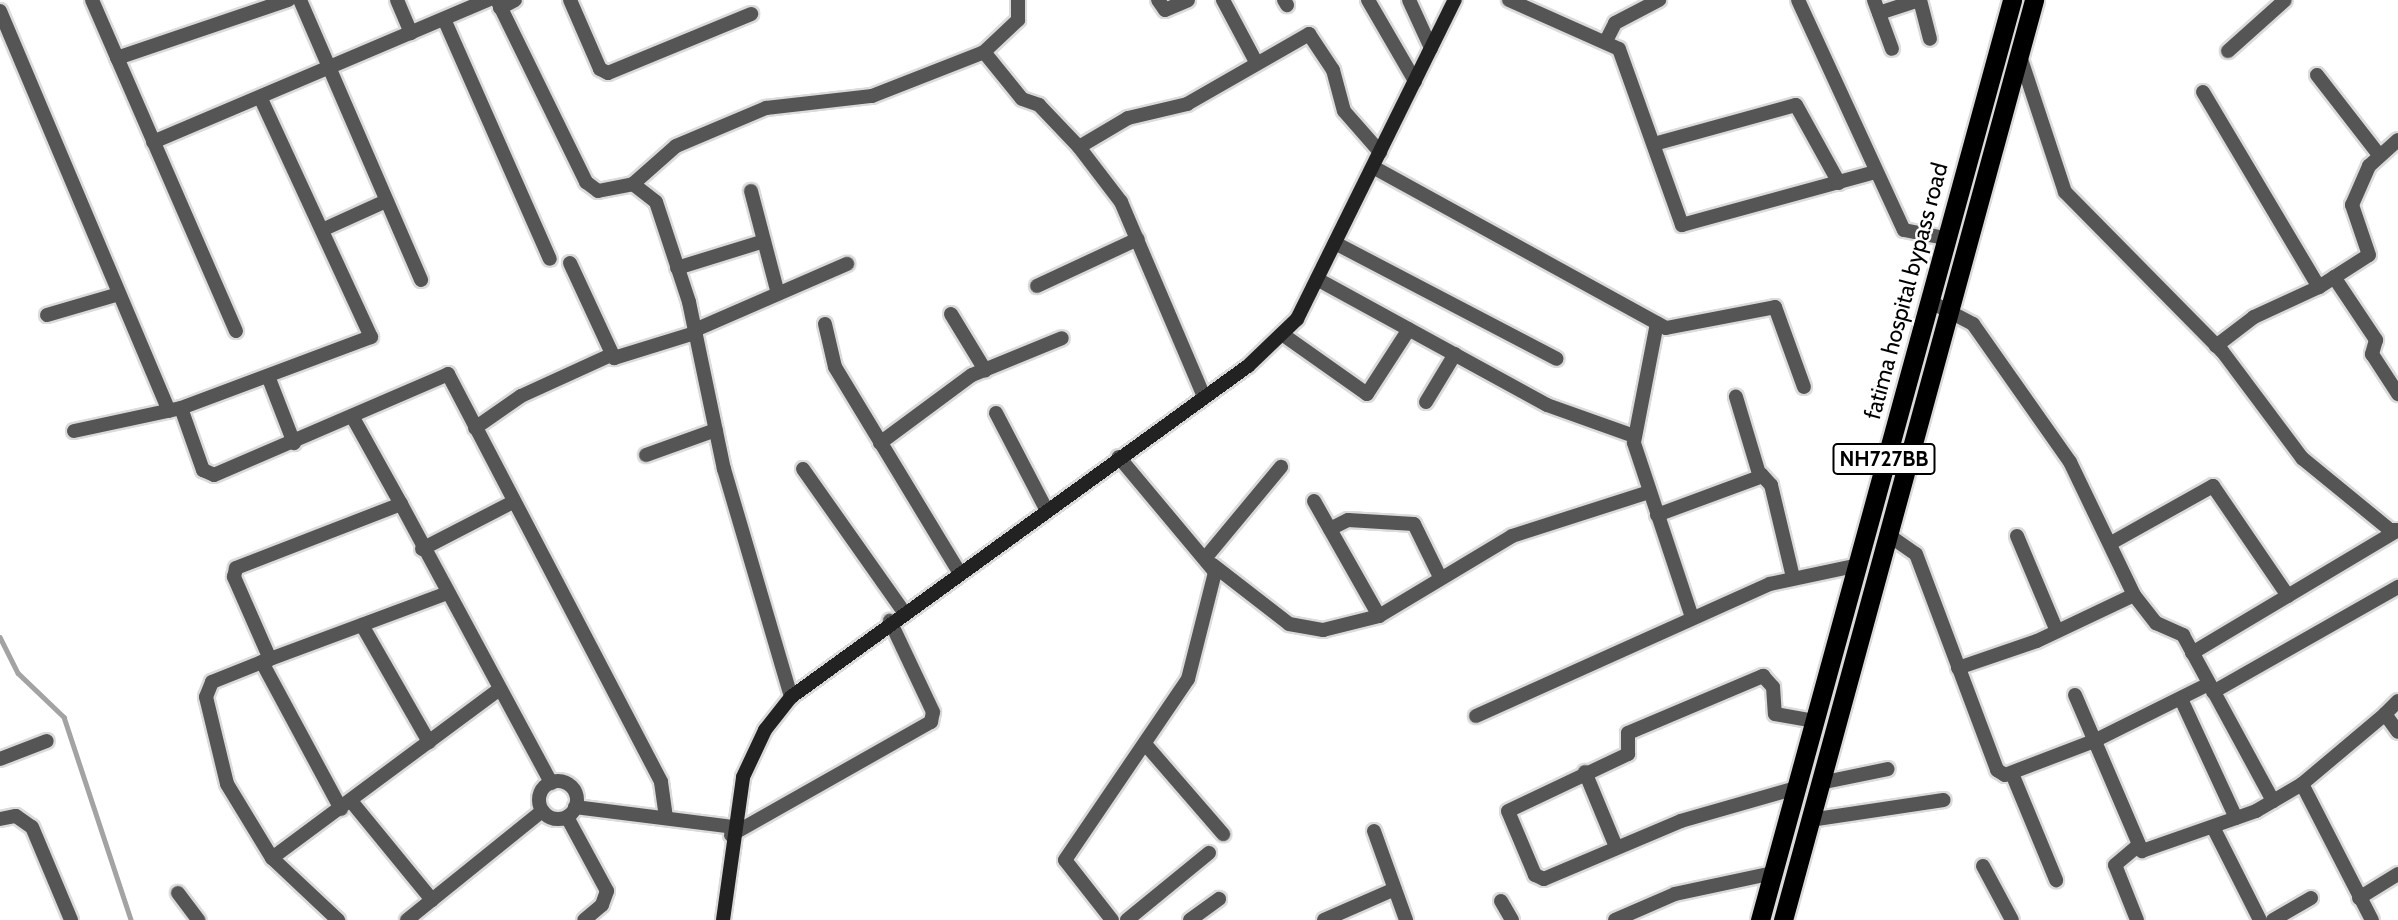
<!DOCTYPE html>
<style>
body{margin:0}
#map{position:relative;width:2398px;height:920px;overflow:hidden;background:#fff;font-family:Cabin,sans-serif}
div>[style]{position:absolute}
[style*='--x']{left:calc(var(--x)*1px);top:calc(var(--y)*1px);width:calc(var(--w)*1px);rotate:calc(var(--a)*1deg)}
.stream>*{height:4.5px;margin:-2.25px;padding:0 2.25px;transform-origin:2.25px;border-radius:2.25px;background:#a3a3a3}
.roads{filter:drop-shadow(2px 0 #dbdbdb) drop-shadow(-2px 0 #dbdbdb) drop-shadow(0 2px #dbdbdb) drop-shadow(0 -2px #dbdbdb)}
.minor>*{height:14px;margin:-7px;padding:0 7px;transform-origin:7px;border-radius:7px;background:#555}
.minor>.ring{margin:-7px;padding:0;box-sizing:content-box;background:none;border:14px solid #555;border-radius:50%}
.secondary>*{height:14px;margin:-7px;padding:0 7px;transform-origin:7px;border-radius:7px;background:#222}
.trunk>*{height:19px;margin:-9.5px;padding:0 9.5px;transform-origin:9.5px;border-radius:9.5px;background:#000}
span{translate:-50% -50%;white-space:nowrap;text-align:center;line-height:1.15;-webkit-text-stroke:5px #fff;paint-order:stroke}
.shield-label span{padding:2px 5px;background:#fff;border:2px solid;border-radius:5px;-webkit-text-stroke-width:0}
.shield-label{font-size:21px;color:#000;font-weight:700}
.street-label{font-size:23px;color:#000}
</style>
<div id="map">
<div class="stream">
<div style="--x:0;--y:637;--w:40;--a:63.4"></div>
<div style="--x:18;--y:673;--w:64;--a:43.7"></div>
<div style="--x:64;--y:717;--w:214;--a:71.7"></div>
</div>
<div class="roads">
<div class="minor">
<div style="--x:92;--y:0;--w:361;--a:66.5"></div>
<div style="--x:300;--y:0;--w:305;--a:66.6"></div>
<div style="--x:397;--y:0;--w:36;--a:67"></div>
<div style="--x:497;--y:0;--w:203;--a:63.9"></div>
<div style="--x:586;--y:182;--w:15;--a:37"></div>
<div style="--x:598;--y:191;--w:36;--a:-11"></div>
<div style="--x:633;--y:184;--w:29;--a:38"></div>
<div style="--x:656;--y:202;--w:105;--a:71.7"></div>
<div style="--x:689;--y:302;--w:171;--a:78.2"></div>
<div style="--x:724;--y:469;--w:238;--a:73.6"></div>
<div style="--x:570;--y:0;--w:75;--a:66.5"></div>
<div style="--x:600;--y:69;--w:9;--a:27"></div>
<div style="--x:608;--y:73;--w:155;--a:-22.4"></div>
<div style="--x:1158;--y:0;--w:12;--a:55"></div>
<div style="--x:1165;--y:10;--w:25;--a:-23"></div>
<div style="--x:1223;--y:0;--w:70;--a:62"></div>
<div style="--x:1284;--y:0;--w:6;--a:59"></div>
<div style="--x:1368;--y:0;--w:94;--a:59.9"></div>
<div style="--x:1409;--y:0;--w:53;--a:65.4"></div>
<div style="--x:1509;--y:0;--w:120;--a:24"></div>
<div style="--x:1619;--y:49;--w:187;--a:70.3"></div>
<div style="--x:1682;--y:225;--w:201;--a:-15.3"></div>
<div style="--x:1798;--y:0;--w:253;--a:65.3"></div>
<div style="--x:1904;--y:230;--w:42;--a:11"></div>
<div style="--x:1874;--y:0;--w:52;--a:69.8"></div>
<div style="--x:1920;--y:0;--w:40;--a:75.6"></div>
<div style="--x:500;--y:8;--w:17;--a:-28"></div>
<div style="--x:0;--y:11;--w:434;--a:67.1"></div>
<div style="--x:1879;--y:13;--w:42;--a:-18"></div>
<div style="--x:444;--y:19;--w:262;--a:66.2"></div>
<div style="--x:1606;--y:41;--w:20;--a:-63"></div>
<div style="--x:1615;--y:23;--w:50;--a:-27.6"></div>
<div style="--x:2228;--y:51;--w:76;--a:-41.8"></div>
<div style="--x:984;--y:52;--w:47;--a:-43.3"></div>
<div style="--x:1018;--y:20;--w:20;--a:-90"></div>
<div style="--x:2019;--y:53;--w:146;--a:71.7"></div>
<div style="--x:2065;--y:192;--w:223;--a:45.4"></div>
<div style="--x:2222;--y:351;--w:134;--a:53.2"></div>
<div style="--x:2302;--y:458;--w:114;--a:39.3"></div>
<div style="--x:2390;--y:530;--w:8;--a:0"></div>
<div style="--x:117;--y:58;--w:181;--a:-18.7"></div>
<div style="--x:2317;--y:75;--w:101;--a:52.2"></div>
<div style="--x:2203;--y:92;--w:227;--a:59.3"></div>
<div style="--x:2319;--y:287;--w:72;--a:155.2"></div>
<div style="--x:2254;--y:317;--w:48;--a:142.7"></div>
<div style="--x:153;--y:142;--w:364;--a:-23"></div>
<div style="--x:1654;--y:144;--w:147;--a:-15.4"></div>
<div style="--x:1796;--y:105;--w:89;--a:61.1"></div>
<div style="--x:1079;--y:147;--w:57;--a:-30.6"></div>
<div style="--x:1128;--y:118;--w:61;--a:-13.3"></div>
<div style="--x:1187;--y:104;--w:141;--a:-29.8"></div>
<div style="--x:1309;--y:34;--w:43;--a:56.3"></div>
<div style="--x:1333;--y:70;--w:42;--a:75"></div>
<div style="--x:1344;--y:111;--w:55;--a:48.7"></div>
<div style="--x:1373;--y:167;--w:334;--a:28.8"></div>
<div style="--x:1666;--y:328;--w:111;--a:-10.9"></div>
<div style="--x:1775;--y:307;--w:85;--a:70.1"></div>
<div style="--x:633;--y:184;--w:57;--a:-41.5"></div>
<div style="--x:676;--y:146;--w:98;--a:-22.9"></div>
<div style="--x:766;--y:108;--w:107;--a:-6.5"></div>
<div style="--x:872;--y:96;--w:120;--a:-21.4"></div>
<div style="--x:984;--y:52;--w:60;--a:51"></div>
<div style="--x:1022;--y:99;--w:18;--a:19"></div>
<div style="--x:1039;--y:105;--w:58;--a:46.4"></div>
<div style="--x:1079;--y:147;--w:69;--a:52.6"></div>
<div style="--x:1121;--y:202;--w:212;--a:66.9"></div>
<div style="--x:751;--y:191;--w:106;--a:75.3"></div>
<div style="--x:322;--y:230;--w:70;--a:-24.4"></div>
<div style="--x:1335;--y:243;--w:250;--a:27.6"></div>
<div style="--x:570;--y:263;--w:105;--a:65.1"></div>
<div style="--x:614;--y:358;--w:85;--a:-17.2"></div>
<div style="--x:677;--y:268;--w:91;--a:-17.2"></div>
<div style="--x:2334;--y:277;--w:76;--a:56.3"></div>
<div style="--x:2376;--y:340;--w:15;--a:106"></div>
<div style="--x:2372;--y:354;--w:48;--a:57"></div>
<div style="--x:1317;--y:279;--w:262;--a:28.7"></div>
<div style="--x:1547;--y:405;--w:92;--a:19.6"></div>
<div style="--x:1037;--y:286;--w:111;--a:-25"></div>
<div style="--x:2319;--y:287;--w:59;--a:-32.6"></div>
<div style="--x:2369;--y:255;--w:53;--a:-108.8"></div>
<div style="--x:2352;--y:205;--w:43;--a:-66.4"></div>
<div style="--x:2369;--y:166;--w:39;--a:-42"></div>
<div style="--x:1929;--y:301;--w:50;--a:27.6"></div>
<div style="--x:1973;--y:324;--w:169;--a:54.9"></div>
<div style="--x:2070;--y:462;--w:148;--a:64.3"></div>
<div style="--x:2134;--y:595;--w:36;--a:52"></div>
<div style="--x:2156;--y:623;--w:30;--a:24"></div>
<div style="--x:2183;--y:635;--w:189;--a:61.5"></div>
<div style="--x:951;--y:314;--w:66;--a:58.7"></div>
<div style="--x:47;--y:315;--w:75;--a:-16.3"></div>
<div style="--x:1657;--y:323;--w:122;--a:100.9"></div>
<div style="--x:1634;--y:443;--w:183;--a:71.6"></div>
<div style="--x:825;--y:324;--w:44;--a:76.9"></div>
<div style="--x:835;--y:367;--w:240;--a:58.8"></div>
<div style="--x:695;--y:330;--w:166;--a:-23.5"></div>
<div style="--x:1282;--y:334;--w:104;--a:35.2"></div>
<div style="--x:1367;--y:394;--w:77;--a:-57.1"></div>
<div style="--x:268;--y:376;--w:72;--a:68.8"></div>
<div style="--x:1426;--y:402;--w:56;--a:-58.9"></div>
<div style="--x:181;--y:408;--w:203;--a:-20.5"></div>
<div style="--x:371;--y:337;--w:264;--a:-114.8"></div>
<div style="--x:996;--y:413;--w:108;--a:62.5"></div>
<div style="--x:352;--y:416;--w:101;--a:60.9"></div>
<div style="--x:475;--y:428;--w:56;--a:-34.8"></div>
<div style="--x:521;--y:396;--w:99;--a:-24.5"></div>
<div style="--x:74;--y:431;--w:109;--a:-12.1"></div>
<div style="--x:181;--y:408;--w:66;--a:70.5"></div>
<div style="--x:203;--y:470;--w:12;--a:24"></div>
<div style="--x:214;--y:475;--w:255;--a:-23.3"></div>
<div style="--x:448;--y:374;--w:460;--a:62.4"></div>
<div style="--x:661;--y:782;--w:36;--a:82"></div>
<div style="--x:880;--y:443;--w:114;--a:-36.5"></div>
<div style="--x:972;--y:375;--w:97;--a:-22.3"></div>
<div style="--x:646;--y:455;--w:74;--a:-19.7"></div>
<div style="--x:803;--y:469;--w:174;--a:54.8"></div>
<div style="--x:1761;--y:474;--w:15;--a:48"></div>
<div style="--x:1771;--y:485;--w:95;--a:76.6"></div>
<div style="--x:1314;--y:501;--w:132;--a:60.5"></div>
<div style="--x:1657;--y:515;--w:110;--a:-20.3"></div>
<div style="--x:1760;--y:477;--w:84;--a:-106.7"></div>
<div style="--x:1330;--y:529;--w:20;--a:-27"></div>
<div style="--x:1348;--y:520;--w:66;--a:3.5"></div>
<div style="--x:1414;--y:524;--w:59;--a:63.9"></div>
<div style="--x:1887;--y:534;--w:35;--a:35"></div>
<div style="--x:1916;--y:554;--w:231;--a:69.4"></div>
<div style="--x:1997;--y:770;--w:9;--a:32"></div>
<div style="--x:2005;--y:775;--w:95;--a:-20.9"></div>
<div style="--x:2094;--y:741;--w:128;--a:-26.4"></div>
<div style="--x:2017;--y:536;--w:103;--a:67.2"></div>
<div style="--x:2111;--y:543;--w:117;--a:-29.2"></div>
<div style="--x:2213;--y:486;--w:133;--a:55.7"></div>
<div style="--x:422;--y:549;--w:100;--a:-27.3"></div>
<div style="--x:1207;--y:556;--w:116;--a:-50.3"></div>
<div style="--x:1213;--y:565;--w:96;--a:37.8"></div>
<div style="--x:1289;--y:624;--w:35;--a:10"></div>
<div style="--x:1323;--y:630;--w:58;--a:-14"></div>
<div style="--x:1379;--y:616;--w:155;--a:-31"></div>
<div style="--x:1512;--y:536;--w:144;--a:-17.8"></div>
<div style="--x:362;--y:625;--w:135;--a:60.2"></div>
<div style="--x:2192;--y:653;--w:240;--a:-30.8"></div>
<div style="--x:270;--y:659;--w:90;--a:-113.7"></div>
<div style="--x:234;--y:577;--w:9;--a:-77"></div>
<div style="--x:236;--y:568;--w:177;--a:-21.2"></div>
<div style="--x:401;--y:504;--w:317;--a:61.7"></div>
<div style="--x:262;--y:662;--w:54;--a:158.2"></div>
<div style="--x:212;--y:682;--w:16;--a:112"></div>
<div style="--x:206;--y:697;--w:89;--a:76.4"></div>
<div style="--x:227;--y:784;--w:87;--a:58.7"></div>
<div style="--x:272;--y:858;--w:91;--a:43.2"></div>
<div style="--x:1958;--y:668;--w:83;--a:-18.9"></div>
<div style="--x:2037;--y:641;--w:107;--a:-25.4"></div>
<div style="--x:2213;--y:692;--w:213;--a:-29.6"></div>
<div style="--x:2075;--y:695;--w:170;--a:66.8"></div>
<div style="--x:2142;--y:851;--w:121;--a:-19.3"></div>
<div style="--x:2256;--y:811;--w:53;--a:-30.4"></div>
<div style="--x:2302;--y:784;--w:109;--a:-40.1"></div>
<div style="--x:2181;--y:699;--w:131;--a:65.2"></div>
<div style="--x:2398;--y:701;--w:18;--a:135"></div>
<div style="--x:2385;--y:714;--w:22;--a:54"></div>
<div style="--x:1476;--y:716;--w:322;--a:-24.2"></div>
<div style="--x:1770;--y:584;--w:87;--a:-12"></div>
<div style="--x:1146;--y:745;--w:118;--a:49.1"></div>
<div style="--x:0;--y:759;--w:50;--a:-21"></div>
<div style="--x:1585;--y:772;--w:81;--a:67.5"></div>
<div style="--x:2013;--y:776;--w:113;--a:67.5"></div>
<div class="ring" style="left:539px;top:781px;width:24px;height:24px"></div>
<div style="--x:1820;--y:783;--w:69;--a:-11.6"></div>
<div style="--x:2302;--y:784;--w:153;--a:62.8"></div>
<div style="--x:1796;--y:788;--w:120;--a:164"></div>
<div style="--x:1681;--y:821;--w:149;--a:157.1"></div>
<div style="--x:1544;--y:879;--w:10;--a:-156"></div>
<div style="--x:1535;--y:875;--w:69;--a:-112.9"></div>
<div style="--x:1508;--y:811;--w:133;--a:-25.4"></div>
<div style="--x:1628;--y:754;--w:21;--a:-90"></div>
<div style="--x:1628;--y:733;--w:147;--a:-22.9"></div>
<div style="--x:1763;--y:676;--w:15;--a:48"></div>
<div style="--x:1773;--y:687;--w:27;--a:86"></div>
<div style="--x:1775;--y:714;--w:41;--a:9.9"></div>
<div style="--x:351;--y:801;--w:128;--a:50.7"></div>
<div style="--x:575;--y:807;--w:159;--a:7.2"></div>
<div style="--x:341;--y:809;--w:167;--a:-118.3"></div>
<div style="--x:262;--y:662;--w:195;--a:-20.4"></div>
<div style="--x:567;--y:817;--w:84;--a:61.6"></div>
<div style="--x:607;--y:891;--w:15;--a:110"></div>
<div style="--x:602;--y:905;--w:23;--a:140"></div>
<div style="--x:0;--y:819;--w:16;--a:-11"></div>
<div style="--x:16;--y:816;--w:19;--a:35"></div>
<div style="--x:32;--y:827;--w:101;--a:67.2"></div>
<div style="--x:1810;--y:820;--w:135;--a:-8.5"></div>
<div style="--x:2213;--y:827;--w:104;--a:63.2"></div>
<div style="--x:1374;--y:831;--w:95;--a:70.2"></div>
<div style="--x:731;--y:835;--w:230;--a:-29.5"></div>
<div style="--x:931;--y:722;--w:10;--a:-79"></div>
<div style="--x:933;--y:712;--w:101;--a:-115.3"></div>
<div style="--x:272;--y:858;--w:280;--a:-36.6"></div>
<div style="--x:1983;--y:866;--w:61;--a:61.8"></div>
<div style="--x:178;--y:893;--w:34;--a:53"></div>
<div style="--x:2359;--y:898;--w:46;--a:-31.6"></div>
<div style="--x:1501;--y:901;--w:22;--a:60"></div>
<div style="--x:407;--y:920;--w:174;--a:-38.9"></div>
<div style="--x:1112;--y:920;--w:76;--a:-128.1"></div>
<div style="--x:1065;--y:860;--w:219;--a:-55.8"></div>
<div style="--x:1188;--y:679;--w:110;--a:-75.8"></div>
<div style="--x:1215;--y:572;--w:150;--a:-129.9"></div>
<div style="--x:1127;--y:920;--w:106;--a:-39.3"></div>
<div style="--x:1190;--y:920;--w:36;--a:-36"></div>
<div style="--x:1324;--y:920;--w:77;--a:-23.6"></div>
<div style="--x:1615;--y:920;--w:65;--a:-23.4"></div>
<div style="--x:1675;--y:894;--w:100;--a:-12.1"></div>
<div style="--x:2137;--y:920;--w:59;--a:-111.8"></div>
<div style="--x:2115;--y:865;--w:30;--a:-40"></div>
<div style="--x:2273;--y:920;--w:44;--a:-30.1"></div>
</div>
<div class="secondary">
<div style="--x:723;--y:920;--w:144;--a:-82"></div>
<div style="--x:743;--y:777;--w:52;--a:-64.9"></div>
<div style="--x:765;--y:730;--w:42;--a:-51.8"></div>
<div style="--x:791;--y:697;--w:564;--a:-35.92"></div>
<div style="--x:1248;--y:366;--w:68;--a:-43.8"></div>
<div style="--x:1297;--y:319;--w:356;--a:-63.7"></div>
</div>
<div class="trunk">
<div style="--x:1760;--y:920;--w:954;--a:-74.68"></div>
<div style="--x:1783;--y:920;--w:954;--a:-74.74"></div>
</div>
</div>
<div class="shield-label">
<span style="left:1884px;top:459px">NH727BB</span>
</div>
<div class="street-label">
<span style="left:1906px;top:291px;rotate:-75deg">fatima hospital bypass road</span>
</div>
</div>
